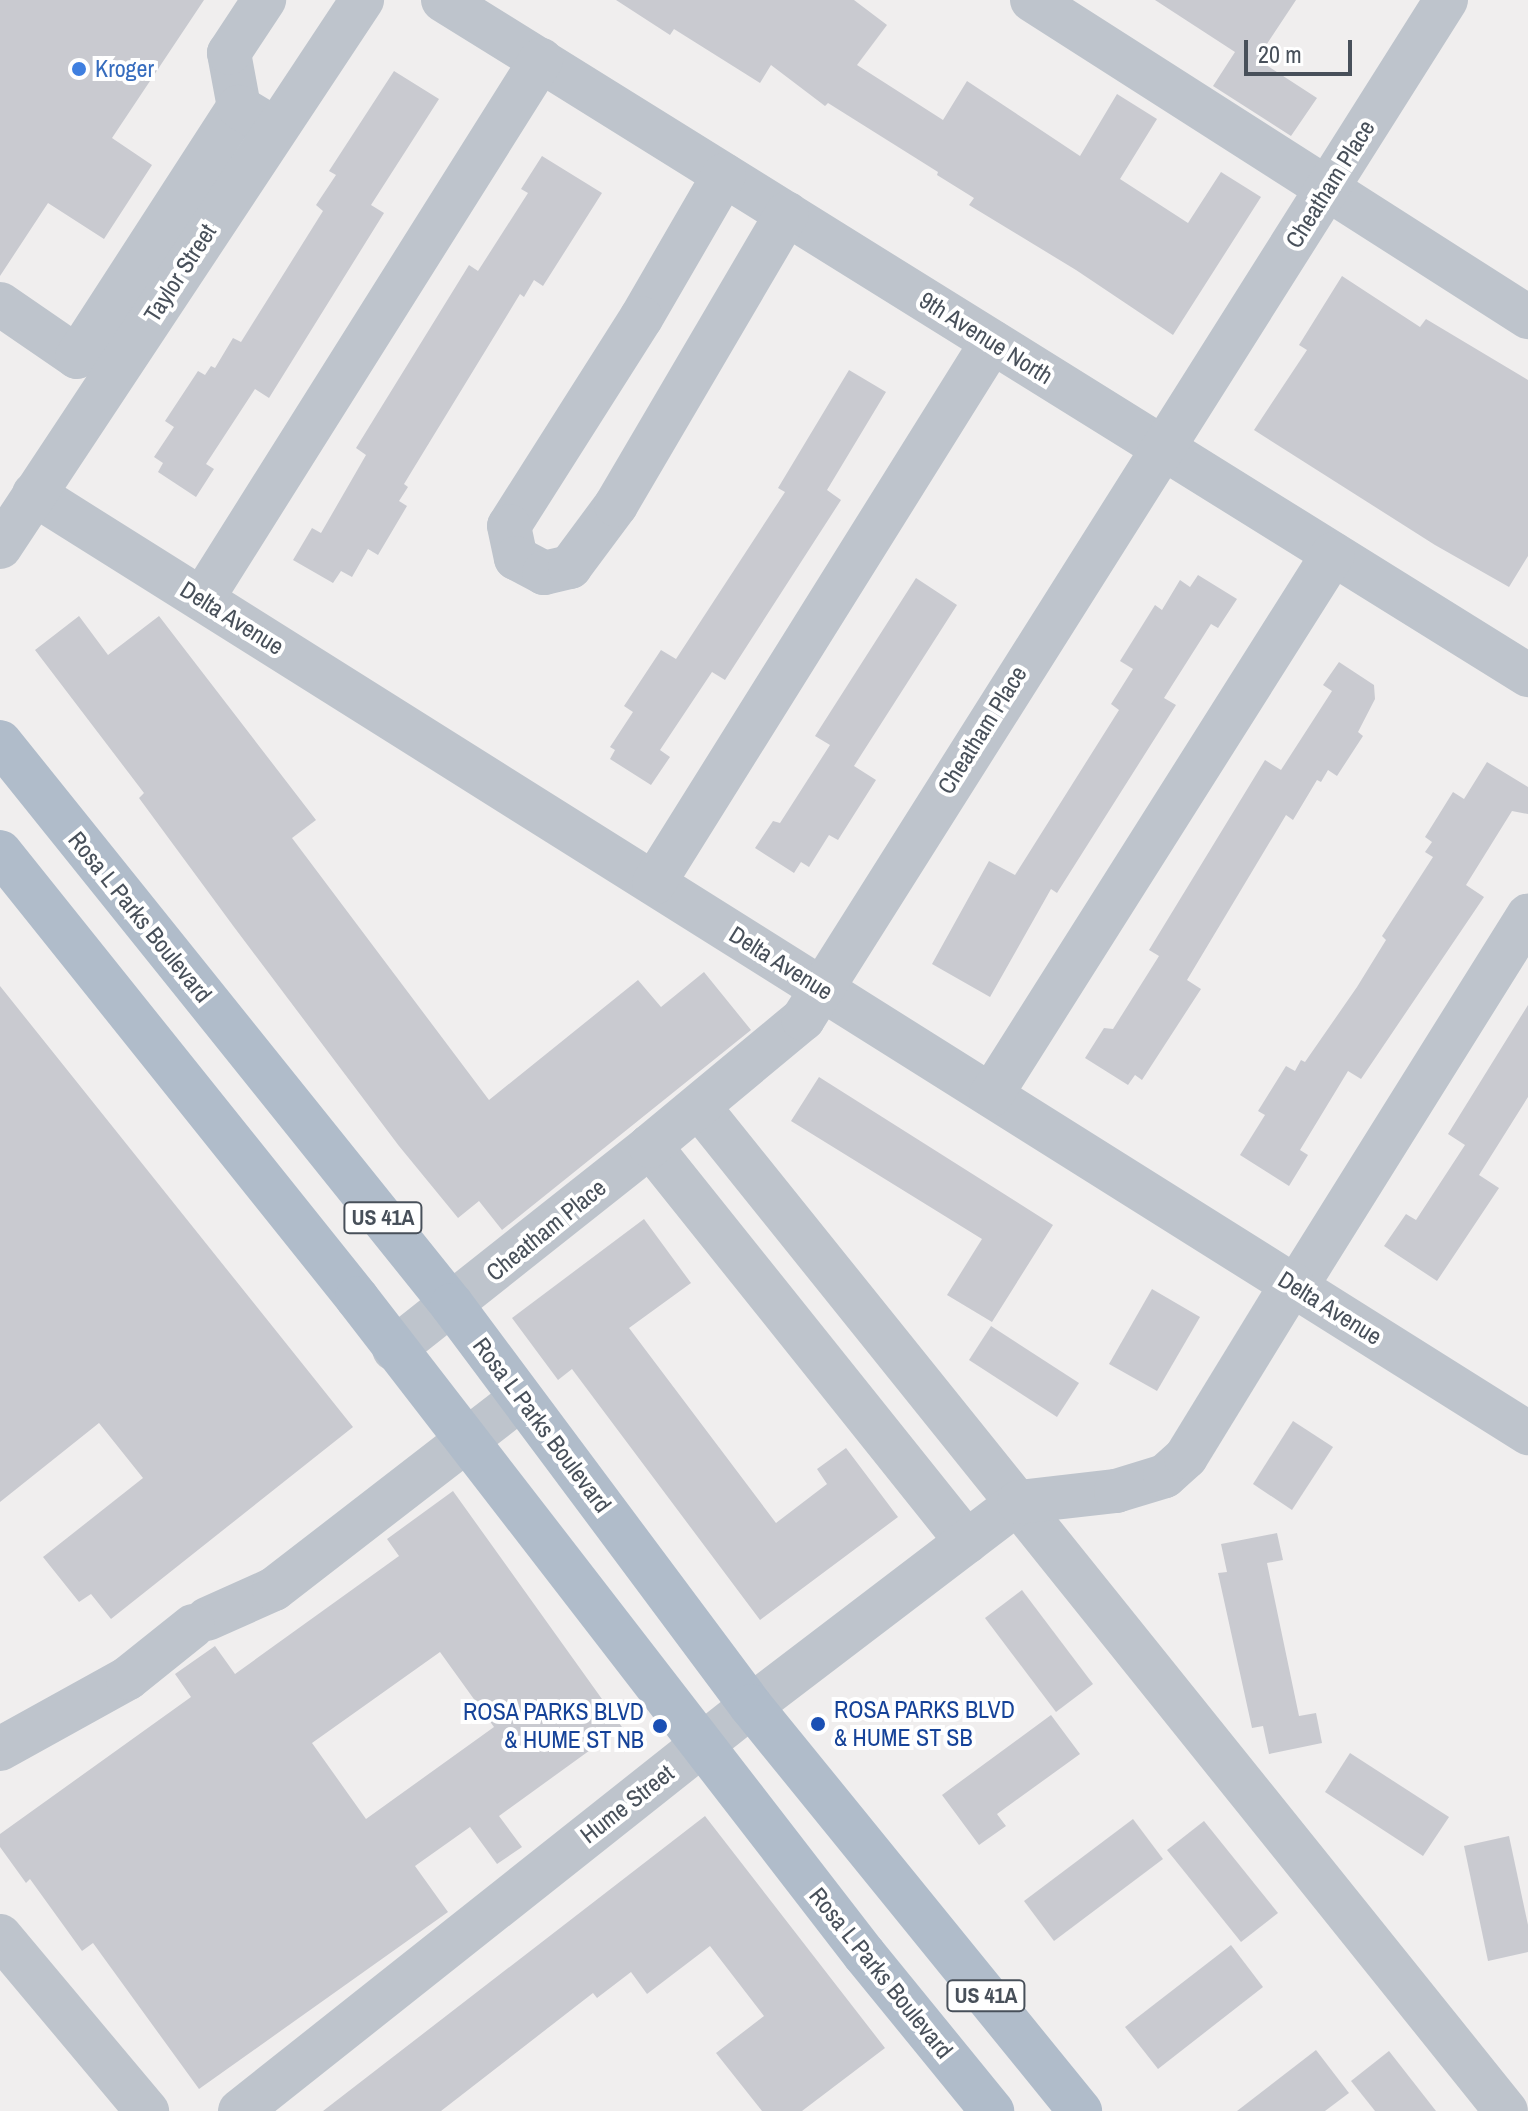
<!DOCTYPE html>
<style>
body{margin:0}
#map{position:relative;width:1528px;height:2111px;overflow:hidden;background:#f0eeee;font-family:"Archivo Narrow",sans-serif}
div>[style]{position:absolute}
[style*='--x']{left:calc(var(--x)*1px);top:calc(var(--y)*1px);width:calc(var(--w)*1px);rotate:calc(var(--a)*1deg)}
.building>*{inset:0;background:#c9cad0}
.minor>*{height:44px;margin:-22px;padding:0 22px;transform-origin:22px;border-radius:22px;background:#bec4cc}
.major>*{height:44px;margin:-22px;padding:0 22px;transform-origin:22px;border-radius:22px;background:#b0bcca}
.dots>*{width:22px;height:22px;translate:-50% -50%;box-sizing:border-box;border:4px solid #fff;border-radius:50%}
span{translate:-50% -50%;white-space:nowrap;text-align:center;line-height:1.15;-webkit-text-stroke:8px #fff;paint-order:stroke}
.shield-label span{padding:2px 6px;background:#fff;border:2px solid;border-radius:6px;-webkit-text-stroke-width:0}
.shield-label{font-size:22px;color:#48505a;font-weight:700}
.shop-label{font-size:24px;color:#366cbe}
.left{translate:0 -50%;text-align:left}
.street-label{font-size:24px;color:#48505a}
.transit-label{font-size:24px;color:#164399}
.right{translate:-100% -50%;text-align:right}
.scale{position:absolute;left:1244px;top:40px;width:108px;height:36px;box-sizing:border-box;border:4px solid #48505a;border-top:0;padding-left:10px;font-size:24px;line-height:28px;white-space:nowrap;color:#48505a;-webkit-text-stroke:6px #fff;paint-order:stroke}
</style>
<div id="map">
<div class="building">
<div style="clip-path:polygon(0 0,204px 0,112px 138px,152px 165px,104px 239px,48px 203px,0 276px)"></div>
<div style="clip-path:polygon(616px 0,854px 0,887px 25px,857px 65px,943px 120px,967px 81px,1080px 156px,1117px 94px,1157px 119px,1120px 179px,1188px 223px,1221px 172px,1261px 197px,1173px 335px,1076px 270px,969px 205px,974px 198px,937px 175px,938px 172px,828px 103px,825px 106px,771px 65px,760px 83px,674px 29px,670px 35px)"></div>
<div style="clip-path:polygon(1155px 0,1296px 0,1257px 59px,1317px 98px,1291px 136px,1213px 86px,1235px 52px)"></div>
<div style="clip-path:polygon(394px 71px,439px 99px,371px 205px,384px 213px,269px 398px,255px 389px,206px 464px,214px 469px,196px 497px,158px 472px,163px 463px,154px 457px,174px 427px,165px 421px,198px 371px,205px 375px,211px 366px,215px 368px,233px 338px,241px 342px,323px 211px,316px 205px,336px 175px,329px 171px)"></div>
<div style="clip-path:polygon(542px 156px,602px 193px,543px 286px,534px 280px,524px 297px,520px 294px,404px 484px,408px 487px,399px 501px,407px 506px,378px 555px,368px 549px,352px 577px,341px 571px,333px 583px,293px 560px,312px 528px,321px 533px,366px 455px,356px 448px,469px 265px,478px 271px,528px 193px,521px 189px)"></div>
<div style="clip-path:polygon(1342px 276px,1420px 327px,1426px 319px,1528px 380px,1528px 556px,1509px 587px,1435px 545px,1254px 430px,1307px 350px,1299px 345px)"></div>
<div style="clip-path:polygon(849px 370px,886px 392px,827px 490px,841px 500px,725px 680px,712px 672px,660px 750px,670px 757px,651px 785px,610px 759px,615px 750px,610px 747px,633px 712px,624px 706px,661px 650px,676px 659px,785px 492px,778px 488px)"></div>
<div style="clip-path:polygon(1198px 575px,1237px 599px,1218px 628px,1211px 624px,1164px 698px,1176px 705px,1057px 893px,1051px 889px,990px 997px,932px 964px,989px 861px,1015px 875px,1119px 710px,1111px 704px,1133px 669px,1120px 661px,1155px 605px,1162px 610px,1180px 580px,1190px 587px)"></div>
<div style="clip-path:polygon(916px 578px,957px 605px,854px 766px,876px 780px,838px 840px,829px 835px,809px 867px,801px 862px,794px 873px,755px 848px,773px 821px,780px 823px,830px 745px,815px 736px)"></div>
<div style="clip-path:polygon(79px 616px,108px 655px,159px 616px,316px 820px,292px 838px,489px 1100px,638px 980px,661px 1007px,704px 972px,751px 1030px,502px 1230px,479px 1201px,458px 1218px,399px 1146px,234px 927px,139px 798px,144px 793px,35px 650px)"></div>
<div style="clip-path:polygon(1339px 662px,1374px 685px,1375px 699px,1358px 732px,1363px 736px,1337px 776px,1328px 770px,1321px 782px,1317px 780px,1293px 820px,1286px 815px,1187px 980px,1201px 989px,1142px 1080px,1135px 1075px,1128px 1085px,1085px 1058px,1104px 1028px,1113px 1029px,1159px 956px,1149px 950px,1265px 760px,1281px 770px,1332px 691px,1323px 685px)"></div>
<div style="clip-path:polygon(1487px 762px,1528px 787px,1528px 814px,1512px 811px,1466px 885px,1484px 897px,1361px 1079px,1348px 1071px,1300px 1150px,1308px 1155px,1289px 1186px,1240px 1155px,1265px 1115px,1258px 1111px,1286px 1066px,1295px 1071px,1301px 1060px,1305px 1062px,1357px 987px,1386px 940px,1382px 936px,1433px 857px,1425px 852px,1432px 842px,1425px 837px,1453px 792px,1464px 799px)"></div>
<div style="clip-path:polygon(0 986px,353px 1427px,111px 1619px,91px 1594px,79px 1602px,43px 1557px,143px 1478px,99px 1423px,0 1502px)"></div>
<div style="clip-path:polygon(1528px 1005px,1528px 1097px,1479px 1175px,1499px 1188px,1437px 1281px,1384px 1246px,1406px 1214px,1416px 1220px,1465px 1145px,1448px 1134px)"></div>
<div style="clip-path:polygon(819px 1077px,1053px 1225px,992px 1322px,947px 1295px,982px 1239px,791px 1121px)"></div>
<div style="clip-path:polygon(644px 1219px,691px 1283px,629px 1328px,776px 1523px,827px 1484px,817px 1469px,846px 1448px,898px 1517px,760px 1620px,572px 1369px,558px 1380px,512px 1318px)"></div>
<div style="clip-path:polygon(1152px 1289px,1200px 1317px,1157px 1391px,1109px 1364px)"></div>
<div style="clip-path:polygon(991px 1326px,1079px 1383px,1057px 1417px,969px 1360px)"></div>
<div style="clip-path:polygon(1293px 1421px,1333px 1447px,1292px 1510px,1253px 1484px)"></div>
<div style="clip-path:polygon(evenodd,453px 1491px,622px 1727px,499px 1816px,522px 1847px,497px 1864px,470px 1827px,415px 1866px,448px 1912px,199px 2089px,93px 1943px,82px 1951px,30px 1879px,26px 1883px,0 1847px,0 1834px,191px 1697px,175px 1674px,215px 1646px,235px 1674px,399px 1556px,387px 1539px,453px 1491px,440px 1652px,494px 1727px,366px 1819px,312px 1743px,440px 1652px)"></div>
<div style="clip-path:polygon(1277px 1533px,1283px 1560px,1267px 1563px,1299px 1716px,1316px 1713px,1322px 1743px,1269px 1754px,1263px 1726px,1252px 1728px,1218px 1573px,1227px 1572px,1221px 1544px)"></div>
<div style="clip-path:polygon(1022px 1590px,1093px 1684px,1056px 1712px,985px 1618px)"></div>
<div style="clip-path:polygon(1051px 1715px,1080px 1754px,997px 1814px,1006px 1826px,979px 1845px,942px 1795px)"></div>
<div style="clip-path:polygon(1350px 1753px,1449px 1817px,1423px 1856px,1325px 1792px)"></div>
<div style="clip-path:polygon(705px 1816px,885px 2048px,802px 2111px,762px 2111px,716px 2053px,764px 2016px,710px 1946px,647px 1994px,631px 1972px,597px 1998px,593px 1993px,441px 2111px,323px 2111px)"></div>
<div style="clip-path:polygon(1133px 1819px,1163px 1859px,1054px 1941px,1024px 1901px)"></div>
<div style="clip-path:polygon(1204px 1821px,1278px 1913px,1241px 1942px,1167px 1850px)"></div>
<div style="clip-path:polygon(1509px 1836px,1528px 1925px,1528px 1952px,1488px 1961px,1464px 1846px)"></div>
<div style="clip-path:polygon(1231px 1945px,1263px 1987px,1158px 2069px,1125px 2027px)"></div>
<div style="clip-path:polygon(1316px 2050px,1349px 2093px,1325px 2111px,1237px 2111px)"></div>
<div style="clip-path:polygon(1389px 2051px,1436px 2111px,1375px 2111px,1351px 2081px)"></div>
</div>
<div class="minor">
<div style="--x:443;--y:0;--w:1278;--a:31.89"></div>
<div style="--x:1032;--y:0;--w:589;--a:32.58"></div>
<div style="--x:239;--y:107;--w:55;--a:-100.5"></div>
<div style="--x:229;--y:53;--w:64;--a:-56.6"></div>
<div style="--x:724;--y:175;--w:165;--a:120.1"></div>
<div style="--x:641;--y:318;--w:246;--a:122.4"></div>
<div style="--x:509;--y:526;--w:33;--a:78"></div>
<div style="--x:516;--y:558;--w:32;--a:28"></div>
<div style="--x:544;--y:573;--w:27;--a:-13"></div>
<div style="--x:570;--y:567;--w:77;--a:-53.4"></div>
<div style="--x:616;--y:505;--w:338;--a:-59.6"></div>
<div style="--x:0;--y:304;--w:93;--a:34.5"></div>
<div style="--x:77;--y:357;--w:298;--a:-57.1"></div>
<div style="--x:239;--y:107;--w:42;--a:31.4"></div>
<div style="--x:34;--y:494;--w:1765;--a:32.15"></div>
<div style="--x:0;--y:547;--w:656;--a:-56.5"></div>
<div style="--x:202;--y:599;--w:637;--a:-57.83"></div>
<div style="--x:654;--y:883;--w:638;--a:-58"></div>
<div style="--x:991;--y:1095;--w:640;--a:-57.7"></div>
<div style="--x:699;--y:1107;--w:1288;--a:51.21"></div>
<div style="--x:650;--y:1146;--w:507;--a:51.32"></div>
<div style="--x:1296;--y:1287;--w:438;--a:-58"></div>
<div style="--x:394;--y:1349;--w:327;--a:-38.4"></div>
<div style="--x:650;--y:1146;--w:199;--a:-39.7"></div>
<div style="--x:803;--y:1019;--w:1205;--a:-57.75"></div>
<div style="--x:207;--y:1619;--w:73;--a:-24.1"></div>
<div style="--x:274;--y:1589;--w:312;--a:-37.7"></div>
<div style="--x:0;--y:1749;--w:146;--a:-29"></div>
<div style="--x:128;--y:1678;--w:83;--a:-38.7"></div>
<div style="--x:0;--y:1936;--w:229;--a:50"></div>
<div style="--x:240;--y:2111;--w:652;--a:-38.4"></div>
<div style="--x:751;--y:1706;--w:337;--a:-37.3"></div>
<div style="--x:1019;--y:1502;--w:98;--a:-6.5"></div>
<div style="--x:1116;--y:1491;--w:51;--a:-17"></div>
<div style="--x:1165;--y:1476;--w:28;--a:-42"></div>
<div style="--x:1186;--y:1457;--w:203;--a:-58.5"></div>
</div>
<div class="major">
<div style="--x:0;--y:742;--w:722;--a:51.24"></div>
<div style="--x:452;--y:1305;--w:500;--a:53.29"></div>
<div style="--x:751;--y:1706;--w:522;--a:50.91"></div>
<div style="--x:0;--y:852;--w:571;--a:51.32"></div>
<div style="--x:357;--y:1298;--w:829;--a:52.3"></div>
<div style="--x:864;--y:1954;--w:203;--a:50.8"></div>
</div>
<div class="dots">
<div style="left:79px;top:69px;background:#3f7fe0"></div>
<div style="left:818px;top:1724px;background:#1a4fb4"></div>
<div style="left:660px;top:1726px;background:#1a4fb4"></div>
</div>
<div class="shield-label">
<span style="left:383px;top:1218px">US 41A</span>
<span style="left:986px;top:1996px">US 41A</span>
</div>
<div class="shop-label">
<span class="left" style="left:95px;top:69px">Kroger</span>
</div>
<div class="street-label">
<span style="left:1330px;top:184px;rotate:-58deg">Cheatham Place</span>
<span style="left:180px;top:273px;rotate:-57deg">Taylor Street</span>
<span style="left:986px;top:338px;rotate:32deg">9th Avenue North</span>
<span style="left:232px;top:618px;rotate:32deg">Delta Avenue</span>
<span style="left:982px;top:730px;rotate:-58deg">Cheatham Place</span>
<span style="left:140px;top:917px;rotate:51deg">Rosa L Parks Boulevard</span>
<span style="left:781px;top:963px;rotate:32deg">Delta Avenue</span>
<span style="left:546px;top:1230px;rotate:-39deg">Cheatham Place</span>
<span style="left:1330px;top:1308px;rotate:32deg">Delta Avenue</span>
<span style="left:542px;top:1425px;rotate:53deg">Rosa L Parks Boulevard</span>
<span style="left:627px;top:1804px;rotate:-38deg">Hume Street</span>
<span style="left:881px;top:1973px;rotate:51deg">Rosa L Parks Boulevard</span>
</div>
<div class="transit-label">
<span class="left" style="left:834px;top:1724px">ROSA PARKS BLVD<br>&amp; HUME ST SB</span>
<span class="right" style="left:644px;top:1726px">ROSA PARKS BLVD<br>&amp; HUME ST NB</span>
</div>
<div class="scale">20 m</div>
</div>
